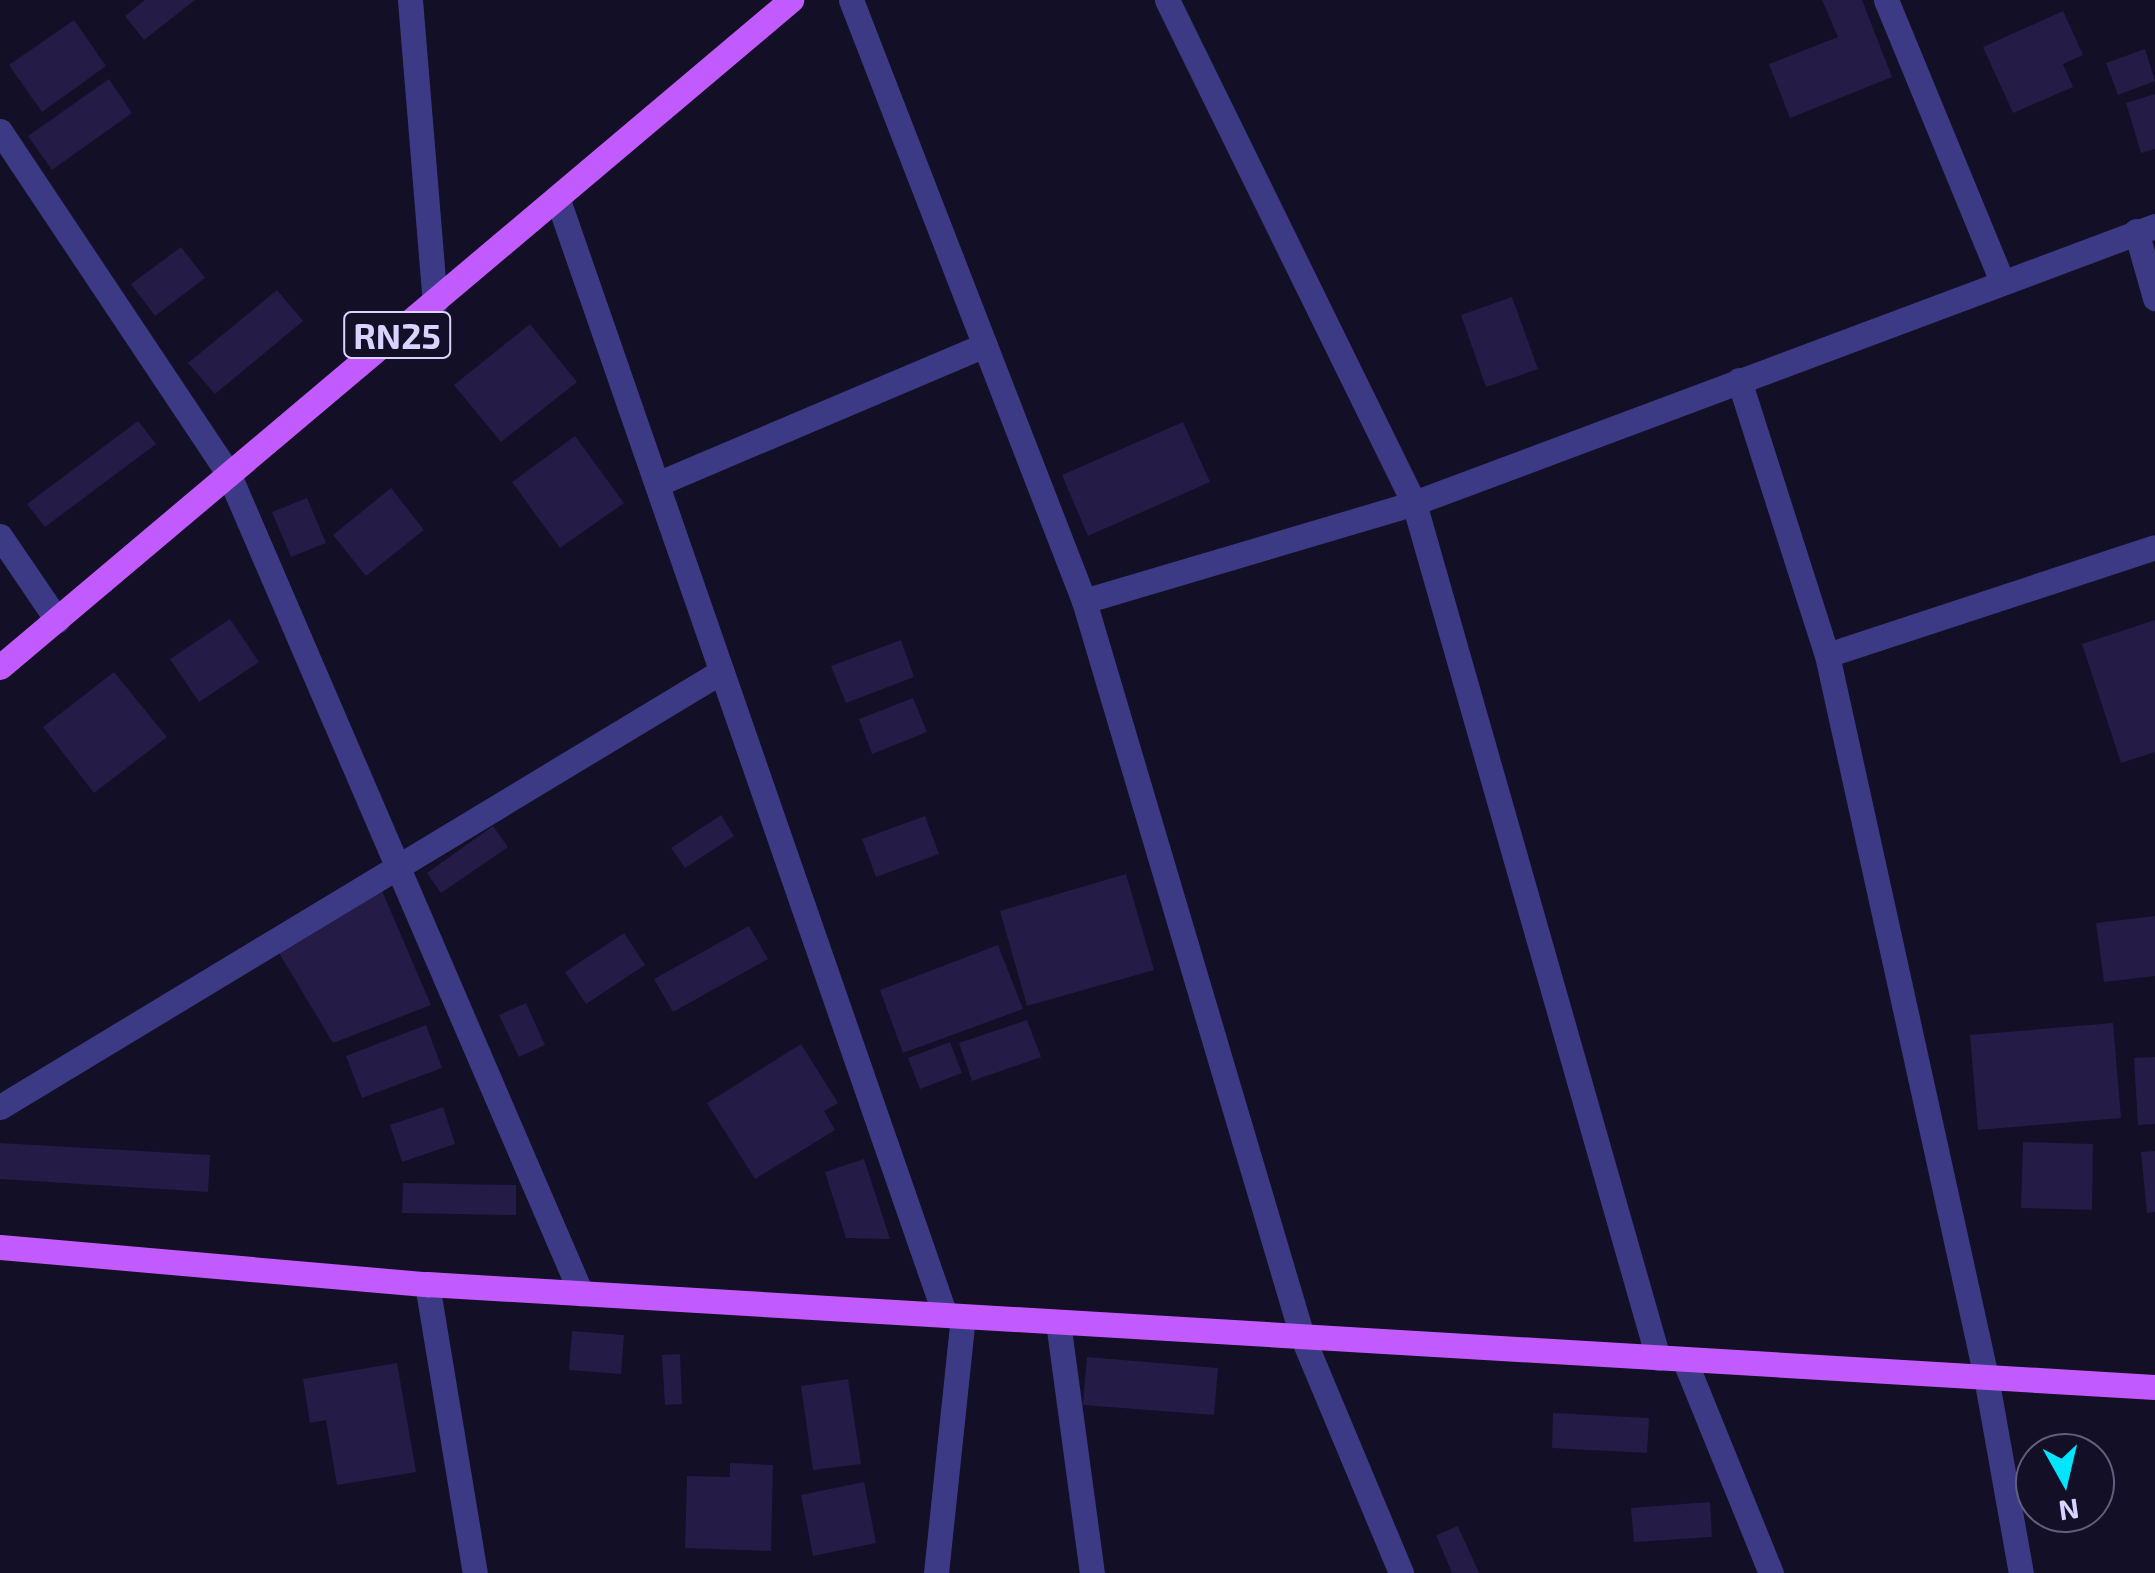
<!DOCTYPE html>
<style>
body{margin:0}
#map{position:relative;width:2155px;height:1573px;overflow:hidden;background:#130f26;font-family:"Exo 2",sans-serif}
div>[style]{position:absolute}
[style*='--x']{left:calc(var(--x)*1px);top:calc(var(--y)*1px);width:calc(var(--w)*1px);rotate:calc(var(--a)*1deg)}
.building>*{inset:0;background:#241b47}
.minor>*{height:25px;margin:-12.5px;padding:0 12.5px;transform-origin:12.5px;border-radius:12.5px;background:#3d3a85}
.major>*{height:25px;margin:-12.5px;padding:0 12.5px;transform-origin:12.5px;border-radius:12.5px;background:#c25bff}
span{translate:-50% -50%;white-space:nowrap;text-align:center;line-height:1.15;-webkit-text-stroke:9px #130f26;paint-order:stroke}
.shield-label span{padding:2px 8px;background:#130f26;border:2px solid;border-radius:8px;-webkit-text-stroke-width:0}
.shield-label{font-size:35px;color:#d9d4ff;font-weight:700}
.north{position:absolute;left:2015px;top:1433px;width:100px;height:100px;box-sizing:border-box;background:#130f26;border:2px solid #625e7d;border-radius:50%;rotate:172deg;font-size:28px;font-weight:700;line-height:40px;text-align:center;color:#d9d4ff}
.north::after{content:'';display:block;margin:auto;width:35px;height:45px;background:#00e5ff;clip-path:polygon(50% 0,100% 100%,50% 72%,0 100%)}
</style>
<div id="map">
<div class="building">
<div style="clip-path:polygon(145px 0,195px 0,144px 40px,125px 16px)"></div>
<div style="clip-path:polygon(1822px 0,1862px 0,1892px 77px,1790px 118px,1769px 64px,1838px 37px)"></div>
<div style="clip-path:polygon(2063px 11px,2083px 55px,2063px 64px,2073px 87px,2013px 113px,1983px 47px)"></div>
<div style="clip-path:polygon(74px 20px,106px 66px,42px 112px,9px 65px)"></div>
<div style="clip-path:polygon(2145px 49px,2155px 81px,2118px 95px,2106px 63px)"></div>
<div style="clip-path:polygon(109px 79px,132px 113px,52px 170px,28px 136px)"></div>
<div style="clip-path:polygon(2155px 94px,2155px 149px,2141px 153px,2126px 103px)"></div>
<div style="clip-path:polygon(181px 247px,205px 278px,155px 316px,131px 284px)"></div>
<div style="clip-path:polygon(277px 290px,303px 321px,215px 394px,188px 363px)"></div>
<div style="clip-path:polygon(1512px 297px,1538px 369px,1486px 387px,1461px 315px)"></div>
<div style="clip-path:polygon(530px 324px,577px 382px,501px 442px,454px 385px)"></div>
<div style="clip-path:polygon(138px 421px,156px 444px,45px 527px,27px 504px)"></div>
<div style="clip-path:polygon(1183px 422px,1210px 482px,1088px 536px,1062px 475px)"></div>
<div style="clip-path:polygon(575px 436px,624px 503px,560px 548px,512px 482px)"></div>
<div style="clip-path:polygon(391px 488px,424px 530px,366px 576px,333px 535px)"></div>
<div style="clip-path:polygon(307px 498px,326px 543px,291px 557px,272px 512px)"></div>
<div style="clip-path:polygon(230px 619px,259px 662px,199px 702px,170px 659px)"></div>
<div style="clip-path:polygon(2155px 620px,2155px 752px,2121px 763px,2082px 644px)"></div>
<div style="clip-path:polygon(901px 640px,914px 677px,846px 703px,831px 666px)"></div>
<div style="clip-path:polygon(114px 672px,167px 737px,94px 793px,43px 727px)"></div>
<div style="clip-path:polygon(913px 698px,927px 732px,872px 754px,859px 719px)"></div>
<div style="clip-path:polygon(721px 815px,734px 836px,685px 868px,671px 848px)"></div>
<div style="clip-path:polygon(925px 816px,939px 854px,876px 877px,862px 839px)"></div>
<div style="clip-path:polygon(493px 826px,508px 847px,441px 893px,427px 873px)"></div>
<div style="clip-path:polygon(1126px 874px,1154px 970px,1027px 1006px,1000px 911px)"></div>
<div style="clip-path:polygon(380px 886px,431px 1005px,333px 1043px,276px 948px)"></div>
<div style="clip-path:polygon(2155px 916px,2155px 976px,2104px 982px,2096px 923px)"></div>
<div style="clip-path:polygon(749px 926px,768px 959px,673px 1012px,654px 979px)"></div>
<div style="clip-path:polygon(624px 933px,645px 965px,586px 1004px,565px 972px)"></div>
<div style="clip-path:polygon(998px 945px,1023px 1009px,903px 1053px,880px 990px)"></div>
<div style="clip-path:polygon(526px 1003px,545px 1045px,519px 1057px,499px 1015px)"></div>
<div style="clip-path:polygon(1027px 1020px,1041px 1057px,972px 1081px,959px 1043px)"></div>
<div style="clip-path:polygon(2113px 1023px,2121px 1118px,1978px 1130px,1970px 1035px)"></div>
<div style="clip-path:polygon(426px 1025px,442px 1068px,362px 1098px,346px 1056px)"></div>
<div style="clip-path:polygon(950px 1042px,962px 1073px,920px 1089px,908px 1058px)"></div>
<div style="clip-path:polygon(801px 1044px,838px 1103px,824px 1111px,835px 1130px,755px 1179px,707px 1103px)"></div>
<div style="clip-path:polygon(2155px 1057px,2155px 1124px,2138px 1125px,2134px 1058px)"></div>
<div style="clip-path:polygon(443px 1107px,455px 1144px,402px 1162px,390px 1125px)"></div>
<div style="clip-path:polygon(2023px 1142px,2093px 1144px,2092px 1210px,2021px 1208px)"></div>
<div style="clip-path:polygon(0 1143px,210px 1155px,208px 1192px,0 1179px)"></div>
<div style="clip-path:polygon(2155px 1151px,2155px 1212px,2147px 1213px,2141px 1152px)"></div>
<div style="clip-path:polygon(864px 1159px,890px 1239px,846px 1238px,825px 1172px)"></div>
<div style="clip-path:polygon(403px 1183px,516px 1185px,516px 1215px,402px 1213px)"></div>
<div style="clip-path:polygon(572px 1331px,624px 1335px,621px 1374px,569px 1370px)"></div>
<div style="clip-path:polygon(680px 1354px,682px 1404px,665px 1405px,662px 1355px)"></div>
<div style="clip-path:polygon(1087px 1357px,1218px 1368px,1214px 1415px,1083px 1405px)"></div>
<div style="clip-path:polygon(397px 1363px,416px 1472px,337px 1485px,326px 1420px,310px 1423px,303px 1379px)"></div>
<div style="clip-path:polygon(848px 1379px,861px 1464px,813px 1470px,801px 1386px)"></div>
<div style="clip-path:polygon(1553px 1413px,1649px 1418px,1647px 1453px,1552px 1448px)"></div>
<div style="clip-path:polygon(730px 1463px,773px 1465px,771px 1551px,685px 1548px,687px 1476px,730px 1477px)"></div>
<div style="clip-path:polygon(864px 1482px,876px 1543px,813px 1556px,801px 1495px)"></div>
<div style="clip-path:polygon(1710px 1502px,1712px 1537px,1634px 1542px,1631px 1508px)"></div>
<div style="clip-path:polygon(1458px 1526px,1479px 1573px,1452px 1573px,1436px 1535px)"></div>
</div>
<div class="minor">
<div style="--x:410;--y:0;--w:304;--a:85.3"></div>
<div style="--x:851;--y:0;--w:645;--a:68.81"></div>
<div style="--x:1084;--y:601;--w:767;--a:73.48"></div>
<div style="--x:1302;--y:1336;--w:257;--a:67.3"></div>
<div style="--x:1167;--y:0;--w:560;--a:63.85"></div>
<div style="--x:1414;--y:503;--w:889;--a:74.07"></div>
<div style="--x:1886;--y:0;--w:304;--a:67.6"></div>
<div style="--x:0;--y:131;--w:413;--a:56.3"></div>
<div style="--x:229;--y:475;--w:891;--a:66.72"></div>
<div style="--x:558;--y:200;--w:1180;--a:70.86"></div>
<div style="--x:2136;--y:231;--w:70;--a:74.2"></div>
<div style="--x:1739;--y:380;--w:289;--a:72.3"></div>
<div style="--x:1827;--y:655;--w:739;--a:77.58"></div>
<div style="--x:1986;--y:1377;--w:199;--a:79.9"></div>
<div style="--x:657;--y:484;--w:356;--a:-23"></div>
<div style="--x:0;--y:536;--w:102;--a:55.8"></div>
<div style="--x:1084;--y:601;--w:344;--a:-16.5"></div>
<div style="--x:1414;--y:503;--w:791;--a:-20.5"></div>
<div style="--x:1827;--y:655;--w:345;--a:-18.2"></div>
<div style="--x:0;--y:1107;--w:843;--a:-31.13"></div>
<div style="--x:427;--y:1284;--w:293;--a:80.6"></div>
<div style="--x:1058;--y:1322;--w:253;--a:82.3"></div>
<div style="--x:1684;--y:1359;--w:231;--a:67.9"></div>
<div style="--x:936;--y:1573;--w:258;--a:-84"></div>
</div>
<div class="major">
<div style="--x:0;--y:667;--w:1035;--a:-40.14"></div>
<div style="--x:0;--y:1247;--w:429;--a:5"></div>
<div style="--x:427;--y:1284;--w:1731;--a:3.41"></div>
</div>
<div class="shield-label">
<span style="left:397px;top:335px">RN25</span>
</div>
<div class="north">N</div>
</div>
